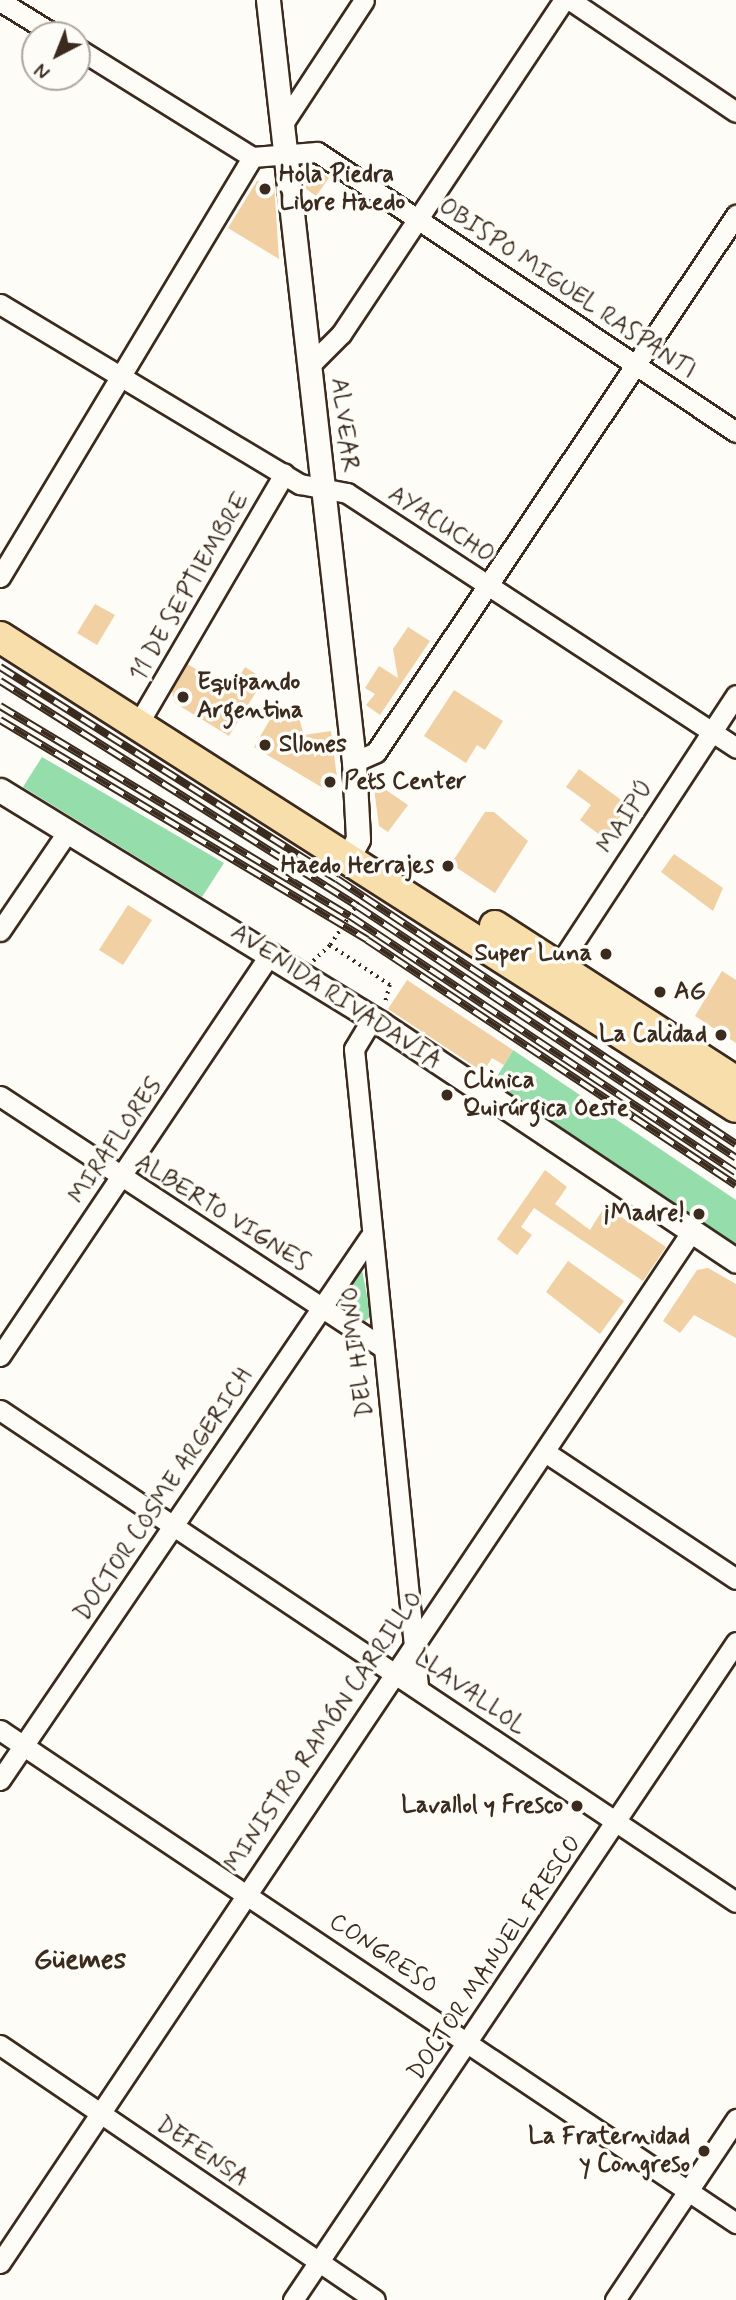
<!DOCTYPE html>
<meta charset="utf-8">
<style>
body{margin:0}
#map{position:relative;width:736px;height:2300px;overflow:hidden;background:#fdfcf7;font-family:Mynerve,sans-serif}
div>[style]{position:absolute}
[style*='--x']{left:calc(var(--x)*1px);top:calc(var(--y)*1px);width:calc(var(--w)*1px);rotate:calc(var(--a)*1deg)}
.green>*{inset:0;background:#96ddac}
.building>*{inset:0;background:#f1d0a3}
.path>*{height:3.5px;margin-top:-1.75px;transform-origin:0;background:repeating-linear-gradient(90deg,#3b2a1e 0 2px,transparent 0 7px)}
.roads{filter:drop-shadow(2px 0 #3b2a1e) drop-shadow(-2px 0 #3b2a1e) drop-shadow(0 2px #3b2a1e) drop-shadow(0 -2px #3b2a1e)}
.minor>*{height:19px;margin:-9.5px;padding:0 9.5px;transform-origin:9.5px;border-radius:9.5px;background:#fdfcf7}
.tertiary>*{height:23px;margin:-11.5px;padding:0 11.5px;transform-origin:11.5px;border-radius:11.5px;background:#fdfcf7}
.primary>*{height:30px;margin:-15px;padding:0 15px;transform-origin:15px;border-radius:15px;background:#f8deab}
.rail>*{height:8px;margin-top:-4px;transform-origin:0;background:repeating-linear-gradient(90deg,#fdfcf7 0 16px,#3b2a1e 0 32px);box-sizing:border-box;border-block:2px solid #3b2a1e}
.dots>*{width:19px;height:19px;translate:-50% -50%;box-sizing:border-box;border:4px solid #fdfcf7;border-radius:50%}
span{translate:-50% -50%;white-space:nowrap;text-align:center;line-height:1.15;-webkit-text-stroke:7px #fdfcf7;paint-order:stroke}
.poi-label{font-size:24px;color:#3b2a1e;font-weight:700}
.left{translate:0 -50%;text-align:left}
.right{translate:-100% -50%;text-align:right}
.street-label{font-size:24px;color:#3b2a1e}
.quarter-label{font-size:28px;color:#3b2a1e;font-weight:700}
.north{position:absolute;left:21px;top:21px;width:70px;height:70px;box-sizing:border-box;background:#fdfcf7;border:2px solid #afa8a0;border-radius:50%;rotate:222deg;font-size:19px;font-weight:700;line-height:28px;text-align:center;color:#3b2a1e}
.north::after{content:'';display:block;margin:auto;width:24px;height:32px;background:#3b2a1e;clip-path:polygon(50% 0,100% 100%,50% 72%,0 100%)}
</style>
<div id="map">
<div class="green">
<div style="clip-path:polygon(42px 757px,224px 863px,202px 897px,23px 787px)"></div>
<div style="clip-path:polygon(513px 1050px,736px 1200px,736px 1245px,492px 1085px)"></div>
<div style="clip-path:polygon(362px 1270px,371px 1316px,365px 1321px,338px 1303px)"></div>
</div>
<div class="building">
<div style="clip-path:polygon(317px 170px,329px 178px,316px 196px,306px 189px,306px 176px)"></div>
<div style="clip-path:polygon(257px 181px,274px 184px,279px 259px,228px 228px)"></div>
<div style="clip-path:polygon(95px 604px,115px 615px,97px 645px,77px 633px)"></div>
<div style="clip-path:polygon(408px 627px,430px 641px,380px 715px,366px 705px,375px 694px,365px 688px,379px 666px,398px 678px,393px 649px)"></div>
<div style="clip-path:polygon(187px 664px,232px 689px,245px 667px,264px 679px,229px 736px,175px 703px,172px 691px)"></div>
<div style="clip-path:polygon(454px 690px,503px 721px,485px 750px,477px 745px,466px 763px,424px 736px)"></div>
<div style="clip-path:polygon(275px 711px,299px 718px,304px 735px,331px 731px,338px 785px,328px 791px,254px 747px)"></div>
<div style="clip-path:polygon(579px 769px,628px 805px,605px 839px,580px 820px,591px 805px,566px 787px)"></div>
<div style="clip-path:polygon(373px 781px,408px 805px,388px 832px,379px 826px)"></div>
<div style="clip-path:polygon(485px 812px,494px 812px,528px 841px,495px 893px,451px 864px)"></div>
<div style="clip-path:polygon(674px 854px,723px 888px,713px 911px,661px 872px)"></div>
<div style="clip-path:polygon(128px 905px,152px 920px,123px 965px,99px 950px)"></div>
<div style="clip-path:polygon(722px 971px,736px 980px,736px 1043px,695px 1016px)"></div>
<div style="clip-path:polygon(407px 980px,513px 1050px,504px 1065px,492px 1058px,483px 1072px,388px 1009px)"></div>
<div style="clip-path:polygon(545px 1170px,567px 1187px,555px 1204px,590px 1230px,605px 1206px,666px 1247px,643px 1281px,534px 1208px,521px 1227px,532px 1235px,517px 1255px,497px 1239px)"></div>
<div style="clip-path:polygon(568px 1261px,624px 1301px,600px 1334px,546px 1292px)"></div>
<div style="clip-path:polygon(708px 1268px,736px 1284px,736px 1338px,694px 1315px,680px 1333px,663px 1321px,697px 1270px)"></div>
</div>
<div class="path">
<div style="--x:330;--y:945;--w:61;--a:-56.3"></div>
<div style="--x:313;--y:961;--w:23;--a:-43"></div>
<div style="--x:330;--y:945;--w:72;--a:33.7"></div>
<div style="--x:390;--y:985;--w:20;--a:105"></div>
</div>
<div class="roads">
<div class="minor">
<div style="--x:570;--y:0;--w:200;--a:34"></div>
<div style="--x:0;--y:1;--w:65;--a:31.7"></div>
<div style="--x:77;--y:48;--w:206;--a:31.9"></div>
<div style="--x:252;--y:157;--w:65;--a:-4.4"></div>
<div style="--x:317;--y:152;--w:504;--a:33.75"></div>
<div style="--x:282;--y:125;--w:149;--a:-56.7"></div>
<div style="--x:0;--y:304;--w:350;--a:31"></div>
<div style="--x:300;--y:484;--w:48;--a:10.8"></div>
<div style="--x:347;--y:493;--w:465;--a:33.2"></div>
<div style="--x:310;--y:365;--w:44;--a:-45"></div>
<div style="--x:341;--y:334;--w:402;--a:-56.3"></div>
<div style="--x:0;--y:577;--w:490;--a:-59"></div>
<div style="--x:138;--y:724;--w:290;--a:-59.7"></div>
<div style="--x:354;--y:762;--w:24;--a:-24"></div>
<div style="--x:376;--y:752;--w:647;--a:-56.16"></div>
<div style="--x:0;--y:931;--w:121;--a:-55.8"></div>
<div style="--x:558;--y:966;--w:324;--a:-56.7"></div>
<div style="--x:372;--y:1019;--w:35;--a:121"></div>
<div style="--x:354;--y:1049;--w:640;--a:84.26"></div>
<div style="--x:0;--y:1096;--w:458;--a:33.3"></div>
<div style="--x:0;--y:1356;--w:486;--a:-56.1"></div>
<div style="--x:0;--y:1410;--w:885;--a:33.76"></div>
<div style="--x:545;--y:1452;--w:229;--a:33.6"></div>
<div style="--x:0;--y:1730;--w:886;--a:33.82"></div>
<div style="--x:0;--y:1780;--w:656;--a:-55.75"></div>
<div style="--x:0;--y:2045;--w:453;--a:34.2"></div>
<div style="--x:0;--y:2263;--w:1243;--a:-56.16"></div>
<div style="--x:293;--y:2300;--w:793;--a:-56.05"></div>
<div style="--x:615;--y:2300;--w:218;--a:-56.2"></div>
</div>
<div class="tertiary">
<div style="--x:268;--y:0;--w:767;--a:83.56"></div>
<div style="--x:354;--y:762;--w:77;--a:87"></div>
<div style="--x:358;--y:839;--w:19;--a:118"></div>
<div style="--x:0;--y:790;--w:446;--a:31.5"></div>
<div style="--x:380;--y:1023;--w:428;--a:33.7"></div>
</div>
<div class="primary">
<div style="--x:0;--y:637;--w:873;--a:32.56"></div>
<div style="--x:495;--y:926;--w:287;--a:32.9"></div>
</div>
</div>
<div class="rail">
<div style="--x:0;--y:667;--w:398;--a:32.2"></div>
<div style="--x:337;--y:879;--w:479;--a:33.6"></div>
<div style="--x:0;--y:681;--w:422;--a:32.2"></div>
<div style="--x:357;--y:906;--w:455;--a:33.6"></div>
<div style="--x:0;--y:706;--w:408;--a:31"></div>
<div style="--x:350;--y:916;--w:463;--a:33.6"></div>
<div style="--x:0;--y:720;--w:428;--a:30.9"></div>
<div style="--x:367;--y:940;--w:443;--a:33.6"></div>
</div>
<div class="dots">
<div style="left:265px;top:189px;background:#3b2a1e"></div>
<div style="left:183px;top:697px;background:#3b2a1e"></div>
<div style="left:265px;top:745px;background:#3b2a1e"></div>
<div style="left:330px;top:782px;background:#3b2a1e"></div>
<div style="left:448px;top:866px;background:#3b2a1e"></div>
<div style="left:606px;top:954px;background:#3b2a1e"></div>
<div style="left:660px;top:992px;background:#3b2a1e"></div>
<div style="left:721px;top:1035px;background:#3b2a1e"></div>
<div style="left:447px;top:1095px;background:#3b2a1e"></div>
<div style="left:699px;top:1214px;background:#3b2a1e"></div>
<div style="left:577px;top:1806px;background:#3b2a1e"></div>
<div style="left:704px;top:2151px;background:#3b2a1e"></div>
</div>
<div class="poi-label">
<span class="left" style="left:279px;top:189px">Hola Piedra<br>Libre Haedo</span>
<span class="left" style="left:197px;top:697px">Equipando<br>Argentina</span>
<span class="left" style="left:279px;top:745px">Sllones</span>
<span class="left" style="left:344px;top:782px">Pets Center</span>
<span class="right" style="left:434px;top:866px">Haedo Herrajes</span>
<span class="right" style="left:592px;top:954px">Super Luna</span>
<span class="left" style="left:674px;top:992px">AG</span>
<span class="right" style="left:707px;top:1035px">La Calidad</span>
<span class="left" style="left:463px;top:1095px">Clinica<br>Quirúrgica Oeste</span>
<span class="right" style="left:685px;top:1214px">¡Madre!</span>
<span class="right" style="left:563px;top:1806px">Lavallol y Fresco</span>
<span class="right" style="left:690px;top:2151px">La Fraternidad<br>y Congreso</span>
</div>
<div class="street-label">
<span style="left:567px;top:289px;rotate:34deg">OBISPO MIGUEL RASPANTI</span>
<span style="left:344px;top:425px;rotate:83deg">ALVEAR</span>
<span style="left:441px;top:525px;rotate:33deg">AYACUCHO</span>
<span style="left:190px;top:587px;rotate:-60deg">11 DE SEPTIEMBRE</span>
<span style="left:626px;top:817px;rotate:-57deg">MAIPÚ</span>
<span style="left:336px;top:997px;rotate:33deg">AVENIDA RIVADAVIA</span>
<span style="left:116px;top:1141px;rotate:-56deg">MIRAFLORES</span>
<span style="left:222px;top:1213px;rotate:32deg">ALBERTO VIGNES</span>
<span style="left:358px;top:1352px;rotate:-97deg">DEL HIMNO</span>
<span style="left:164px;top:1495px;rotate:-56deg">DOCTOR COSME ARGERICH</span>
<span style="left:470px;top:1693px;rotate:35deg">LLAVALLOL</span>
<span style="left:324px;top:1732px;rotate:-56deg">MINISTRO RAMÓN CARRILLO</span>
<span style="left:383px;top:1954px;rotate:34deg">CONGRESO</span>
<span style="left:495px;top:1958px;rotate:-56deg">DOCTOR MANUEL FRESCO</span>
<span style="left:202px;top:2152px;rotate:34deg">DEFENSA</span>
</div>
<div class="quarter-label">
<span style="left:80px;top:1961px">Güemes</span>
</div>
<div class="north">N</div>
</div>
